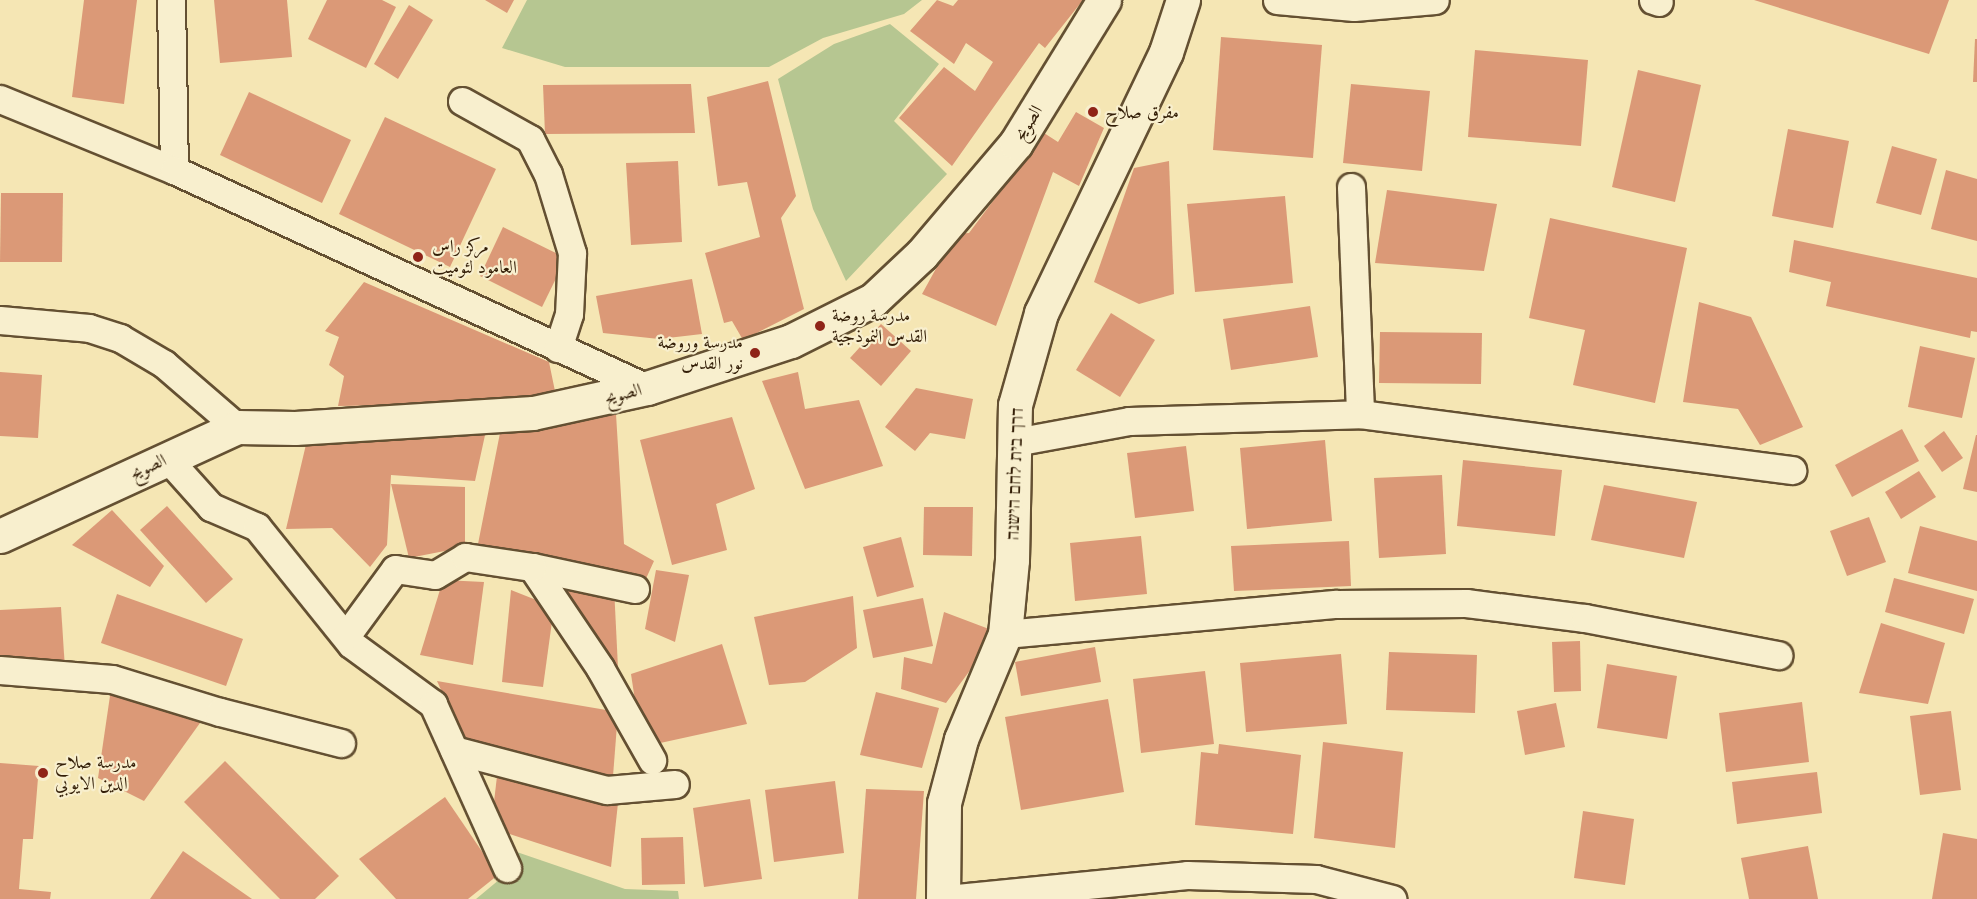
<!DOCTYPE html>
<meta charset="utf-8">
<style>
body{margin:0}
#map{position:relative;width:1977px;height:899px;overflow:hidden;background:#f5e6b4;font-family:"Libre Caslon Text",Amiri,"Frank Ruhl Libre",serif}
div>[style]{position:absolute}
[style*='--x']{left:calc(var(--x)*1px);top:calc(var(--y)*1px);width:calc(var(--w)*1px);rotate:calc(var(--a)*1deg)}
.green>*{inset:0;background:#b6c691}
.building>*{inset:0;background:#db9977}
.roads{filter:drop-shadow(2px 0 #645032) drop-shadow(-2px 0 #645032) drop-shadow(0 2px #645032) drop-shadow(0 -2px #645032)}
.minor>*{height:27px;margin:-13.5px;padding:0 13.5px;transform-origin:13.5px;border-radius:13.5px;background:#f8efce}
.tertiary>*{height:33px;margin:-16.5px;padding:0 16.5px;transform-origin:16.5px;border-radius:16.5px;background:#f8efce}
.dots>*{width:16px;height:16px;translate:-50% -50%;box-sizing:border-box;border:3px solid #f8efce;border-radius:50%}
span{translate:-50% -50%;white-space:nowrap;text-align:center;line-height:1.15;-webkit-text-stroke:4.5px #f8efce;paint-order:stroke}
.poi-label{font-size:18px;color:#331e07}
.left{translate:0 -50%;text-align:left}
.right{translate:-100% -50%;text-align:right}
.street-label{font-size:18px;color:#331e07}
</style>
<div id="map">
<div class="green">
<div style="clip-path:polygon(527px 0,922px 0,904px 14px,823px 38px,769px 67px,565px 67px,502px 48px)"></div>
<div style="clip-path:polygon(890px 24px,939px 64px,894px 121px,947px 174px,846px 281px,813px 209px,778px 79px,834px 44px)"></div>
<div style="clip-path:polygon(505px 848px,625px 889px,678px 891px,679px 899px,476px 899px,500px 879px)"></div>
</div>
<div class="building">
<div style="clip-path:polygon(84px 0,137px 0,124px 104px,72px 97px)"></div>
<div style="clip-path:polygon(214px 0,287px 0,292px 57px,220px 63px)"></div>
<div style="clip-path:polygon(327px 0,382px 0,396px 7px,366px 68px,308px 39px)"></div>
<div style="clip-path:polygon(485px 0,514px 0,507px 13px)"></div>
<div style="clip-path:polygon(937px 0,953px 6px,958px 0,1083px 0,1045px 48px,1039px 43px,952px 166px,899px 118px,944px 67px,975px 91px,993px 62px,966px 43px,954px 64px,910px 31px)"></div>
<div style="clip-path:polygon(1754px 0,1949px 0,1929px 54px)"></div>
<div style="clip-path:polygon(409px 5px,433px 20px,398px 79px,374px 64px)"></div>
<div style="clip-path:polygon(1221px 37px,1322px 45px,1313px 158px,1213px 150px)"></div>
<div style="clip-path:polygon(1975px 39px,1977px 39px,1977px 82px,1973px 82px)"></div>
<div style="clip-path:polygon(1475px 50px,1588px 60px,1581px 146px,1468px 137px)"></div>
<div style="clip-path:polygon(1638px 70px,1701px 85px,1675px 202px,1612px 187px)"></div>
<div style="clip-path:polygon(768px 81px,796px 196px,781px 218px,804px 309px,743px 340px,732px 321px,724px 323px,705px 253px,760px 237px,747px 182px,718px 186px,707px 97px)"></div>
<div style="clip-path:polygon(691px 84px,695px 133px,545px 134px,543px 85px)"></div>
<div style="clip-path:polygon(1351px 84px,1430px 91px,1422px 171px,1343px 163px)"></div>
<div style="clip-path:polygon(249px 92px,351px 140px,322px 203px,220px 155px)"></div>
<div style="clip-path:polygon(1076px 112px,1104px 128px,1079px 186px,1053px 172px,996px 326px,922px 294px,955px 234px,969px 233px,1044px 133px,1058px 142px)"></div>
<div style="clip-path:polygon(385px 117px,496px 169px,450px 267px,339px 214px)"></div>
<div style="clip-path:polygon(1788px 129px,1849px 141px,1833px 228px,1772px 216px)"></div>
<div style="clip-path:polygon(1892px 146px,1937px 159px,1921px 215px,1876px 203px)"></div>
<div style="clip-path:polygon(678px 161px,682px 242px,631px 245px,626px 163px)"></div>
<div style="clip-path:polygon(1169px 161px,1174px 294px,1139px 304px,1094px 282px,1134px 168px)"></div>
<div style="clip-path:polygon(1946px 170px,1977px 179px,1977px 241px,1931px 229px)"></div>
<div style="clip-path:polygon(1387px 190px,1497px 204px,1484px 271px,1375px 263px)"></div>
<div style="clip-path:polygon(1px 193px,63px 193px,62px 262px,0 262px)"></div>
<div style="clip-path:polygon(1285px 196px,1293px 283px,1195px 292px,1187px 204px)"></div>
<div style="clip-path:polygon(1550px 218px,1687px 248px,1655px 403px,1573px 385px,1585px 330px,1529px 318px)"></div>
<div style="clip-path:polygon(503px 227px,566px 258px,542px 307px,480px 276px)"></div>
<div style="clip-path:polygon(1794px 240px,1977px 278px,1977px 332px,1971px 331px,1970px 338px,1826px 306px,1831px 282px,1789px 272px)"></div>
<div style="clip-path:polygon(692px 279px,702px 334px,659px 339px,603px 333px,596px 296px)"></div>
<div style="clip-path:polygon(364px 282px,549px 362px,556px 396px,517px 403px,338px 406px,344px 376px,329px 365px,339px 337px,325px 331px)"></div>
<div style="clip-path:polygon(1699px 302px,1751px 317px,1803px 427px,1760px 445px,1738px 409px,1683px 402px)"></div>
<div style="clip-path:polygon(1310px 306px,1318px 357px,1231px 370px,1223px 319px)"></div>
<div style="clip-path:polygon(1111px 313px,1155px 340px,1120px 397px,1076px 370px)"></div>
<div style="clip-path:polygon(881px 324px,911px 351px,881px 386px,850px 358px)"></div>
<div style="clip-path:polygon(1380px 332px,1482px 333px,1481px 384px,1379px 383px)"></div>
<div style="clip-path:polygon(1920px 346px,1975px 358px,1962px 418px,1908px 407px)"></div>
<div style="clip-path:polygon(0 372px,42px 375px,38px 438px,0 436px)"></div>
<div style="clip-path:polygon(798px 372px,805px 409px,859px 400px,883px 466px,805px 489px,762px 381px)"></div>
<div style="clip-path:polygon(916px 388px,973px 399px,965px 439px,930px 433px,915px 451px,885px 427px)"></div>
<div style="clip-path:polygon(616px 414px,624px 544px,654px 561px,644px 583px,476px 554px,501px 428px)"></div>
<div style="clip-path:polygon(732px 417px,755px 489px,716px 504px,727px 550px,672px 565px,640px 440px)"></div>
<div style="clip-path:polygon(487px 426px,475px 481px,391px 475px,387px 545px,370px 567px,332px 528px,286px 529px,308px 436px)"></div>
<div style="clip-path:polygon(1902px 429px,1919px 461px,1852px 497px,1835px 465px)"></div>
<div style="clip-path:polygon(1944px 431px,1963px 458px,1942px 472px,1924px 446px)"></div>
<div style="clip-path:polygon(1976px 435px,1977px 435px,1977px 492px,1963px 489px)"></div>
<div style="clip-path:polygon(1325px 440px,1332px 521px,1247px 529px,1240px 448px)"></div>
<div style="clip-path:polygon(1186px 446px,1194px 511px,1135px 518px,1127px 453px)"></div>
<div style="clip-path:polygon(1463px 460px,1562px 470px,1555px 536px,1457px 526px)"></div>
<div style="clip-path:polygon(1919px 471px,1936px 497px,1901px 519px,1885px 492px)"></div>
<div style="clip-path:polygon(1442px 475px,1446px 554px,1379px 558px,1374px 478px)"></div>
<div style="clip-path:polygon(391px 484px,465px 487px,465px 547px,409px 558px)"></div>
<div style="clip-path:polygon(1604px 485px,1697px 502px,1684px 558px,1591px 540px)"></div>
<div style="clip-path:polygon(167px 506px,233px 579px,206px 603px,140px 530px)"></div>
<div style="clip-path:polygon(924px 507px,973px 507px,972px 556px,923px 555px)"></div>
<div style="clip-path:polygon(112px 510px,164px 566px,150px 587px,72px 545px)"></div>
<div style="clip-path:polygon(1869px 517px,1886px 562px,1847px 576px,1830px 531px)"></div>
<div style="clip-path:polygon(1920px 526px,1977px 541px,1977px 591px,1908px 573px)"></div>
<div style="clip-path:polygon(1141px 536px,1147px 594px,1075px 601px,1070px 543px)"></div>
<div style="clip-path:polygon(901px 537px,914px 587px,877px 597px,863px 547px)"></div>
<div style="clip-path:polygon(1349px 541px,1351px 586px,1234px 591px,1231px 546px)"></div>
<div style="clip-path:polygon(656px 570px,689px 575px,675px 642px,645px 629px)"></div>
<div style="clip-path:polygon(541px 571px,614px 587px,618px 668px)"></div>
<div style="clip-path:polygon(1894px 578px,1974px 599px,1964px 634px,1885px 612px)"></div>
<div style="clip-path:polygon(443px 580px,484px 582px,473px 665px,420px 655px)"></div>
<div style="clip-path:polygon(511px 590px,554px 607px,543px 687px,502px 682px)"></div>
<div style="clip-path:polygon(117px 594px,243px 639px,226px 686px,101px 643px)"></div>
<div style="clip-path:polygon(853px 596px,857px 648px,805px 682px,769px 685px,754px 617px)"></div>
<div style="clip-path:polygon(923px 598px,933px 646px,873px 658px,863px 610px)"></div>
<div style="clip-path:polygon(61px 607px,65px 669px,0 672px,0 610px)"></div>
<div style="clip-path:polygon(944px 612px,989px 629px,979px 658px,946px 703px,901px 689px,904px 657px,932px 664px)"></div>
<div style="clip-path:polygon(1881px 623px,1945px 643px,1928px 704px,1859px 693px)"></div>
<div style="clip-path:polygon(1580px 641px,1581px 691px,1554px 692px,1552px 642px)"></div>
<div style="clip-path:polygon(722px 644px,747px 724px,642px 747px,631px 674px)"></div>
<div style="clip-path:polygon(1095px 647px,1101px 682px,1021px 696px,1015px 662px)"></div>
<div style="clip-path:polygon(1389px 652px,1477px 655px,1475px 713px,1386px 710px)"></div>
<div style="clip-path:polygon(1341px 654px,1347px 724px,1246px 732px,1240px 663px)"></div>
<div style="clip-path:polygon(1607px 664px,1677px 676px,1667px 739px,1597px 728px)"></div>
<div style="clip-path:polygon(1205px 671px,1214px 744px,1141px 753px,1133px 679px)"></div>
<div style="clip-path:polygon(437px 681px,618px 712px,613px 776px,465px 743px)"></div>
<div style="clip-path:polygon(111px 689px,205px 716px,144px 801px,98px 778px)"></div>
<div style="clip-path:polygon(876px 692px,939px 708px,922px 768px,860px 755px)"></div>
<div style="clip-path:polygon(1108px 699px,1124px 792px,1021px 810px,1005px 717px)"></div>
<div style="clip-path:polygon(1802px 702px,1809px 762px,1726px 772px,1719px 713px)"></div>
<div style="clip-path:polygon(1556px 703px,1565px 747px,1525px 755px,1517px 711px)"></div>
<div style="clip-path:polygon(1951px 711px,1961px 790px,1920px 795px,1910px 716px)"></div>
<div style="clip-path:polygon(1323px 742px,1403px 752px,1395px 848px,1314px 838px)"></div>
<div style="clip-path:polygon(1219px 744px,1301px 755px,1293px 834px,1195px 825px,1201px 752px,1218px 754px)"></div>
<div style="clip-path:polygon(225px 761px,339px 876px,315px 899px,280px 899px,184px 802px)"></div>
<div style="clip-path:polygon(0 763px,39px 766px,33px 839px,23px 839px,19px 889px,51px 892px,50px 899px,0 899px)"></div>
<div style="clip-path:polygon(1817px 772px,1822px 813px,1737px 824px,1732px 782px)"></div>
<div style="clip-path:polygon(497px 776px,618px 803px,611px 867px,491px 828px)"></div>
<div style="clip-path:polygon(835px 781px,844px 853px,774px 862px,765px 790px)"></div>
<div style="clip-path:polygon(866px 789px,924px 791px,916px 899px,858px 899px)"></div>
<div style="clip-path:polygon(445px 797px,498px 875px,468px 899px,396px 899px,359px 859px)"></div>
<div style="clip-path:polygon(750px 799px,762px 879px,704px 887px,693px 808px)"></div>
<div style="clip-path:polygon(1583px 811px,1634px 819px,1625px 885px,1574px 878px)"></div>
<div style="clip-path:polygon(1943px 833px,1977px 839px,1977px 899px,1932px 899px)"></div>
<div style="clip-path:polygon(683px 837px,685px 884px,642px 885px,641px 838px)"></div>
<div style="clip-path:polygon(1808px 846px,1818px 899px,1749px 899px,1741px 858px)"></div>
<div style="clip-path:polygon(183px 851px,252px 899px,150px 899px)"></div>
</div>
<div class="roads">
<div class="minor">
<div style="--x:171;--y:0;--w:170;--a:89"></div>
<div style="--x:1277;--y:0;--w:77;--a:5.2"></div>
<div style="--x:1354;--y:7;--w:81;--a:-4.9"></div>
<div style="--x:1653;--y:0;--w:6;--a:18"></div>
<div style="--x:0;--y:99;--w:188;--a:22.2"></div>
<div style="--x:174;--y:170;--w:521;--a:24.74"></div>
<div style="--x:462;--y:101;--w:78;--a:29.2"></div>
<div style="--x:530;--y:139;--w:39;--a:63"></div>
<div style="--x:548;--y:174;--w:83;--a:73.1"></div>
<div style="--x:572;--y:253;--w:61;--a:92.8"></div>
<div style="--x:569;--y:314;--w:36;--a:108"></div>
<div style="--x:1351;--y:187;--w:227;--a:87.7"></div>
<div style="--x:0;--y:320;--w:89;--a:5.1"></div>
<div style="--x:89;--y:328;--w:33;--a:18"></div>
<div style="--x:120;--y:338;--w:51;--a:30.6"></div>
<div style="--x:164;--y:364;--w:96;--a:40.8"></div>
<div style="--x:1015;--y:442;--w:116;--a:-10.4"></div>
<div style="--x:1129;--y:421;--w:231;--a:-1.7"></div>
<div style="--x:1360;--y:414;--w:436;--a:7.4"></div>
<div style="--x:167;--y:458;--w:66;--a:48.1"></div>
<div style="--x:211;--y:507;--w:50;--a:23.5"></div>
<div style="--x:257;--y:527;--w:150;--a:51.2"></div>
<div style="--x:351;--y:644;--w:102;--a:36.2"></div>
<div style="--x:433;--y:704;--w:180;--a:65.7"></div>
<div style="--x:635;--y:589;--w:105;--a:-167.9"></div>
<div style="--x:532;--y:567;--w:122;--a:56"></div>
<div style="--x:600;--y:668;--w:106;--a:60.5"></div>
<div style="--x:1005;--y:634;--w:333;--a:-5.2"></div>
<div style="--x:1337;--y:604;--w:129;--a:-0.4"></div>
<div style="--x:1466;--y:603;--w:120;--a:7.2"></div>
<div style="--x:1585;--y:618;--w:197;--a:10.9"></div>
<div style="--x:346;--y:636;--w:83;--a:-53.8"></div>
<div style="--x:395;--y:569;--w:40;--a:8.5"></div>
<div style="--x:435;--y:575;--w:35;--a:-31"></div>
<div style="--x:465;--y:557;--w:68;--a:8.5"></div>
<div style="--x:0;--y:670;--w:112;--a:4.6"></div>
<div style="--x:112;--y:679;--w:113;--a:17"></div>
<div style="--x:220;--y:712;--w:125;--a:14.4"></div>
<div style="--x:454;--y:750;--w:158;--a:14.7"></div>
<div style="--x:607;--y:790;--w:68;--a:-5"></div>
<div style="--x:947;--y:899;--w:241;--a:-5.7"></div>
<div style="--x:1187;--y:875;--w:129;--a:1.8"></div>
<div style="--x:1316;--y:879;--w:79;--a:14.7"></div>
</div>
<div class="tertiary">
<div style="--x:0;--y:536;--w:261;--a:-24.7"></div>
<div style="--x:237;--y:427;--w:58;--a:1"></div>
<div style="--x:295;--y:428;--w:238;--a:-3.6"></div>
<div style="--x:533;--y:413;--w:117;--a:-12.4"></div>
<div style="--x:647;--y:388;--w:151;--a:-18.1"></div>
<div style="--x:791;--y:341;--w:92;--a:-26.6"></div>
<div style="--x:873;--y:300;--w:67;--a:-43.2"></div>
<div style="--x:922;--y:254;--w:145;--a:-49.7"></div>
<div style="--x:1016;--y:143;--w:168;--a:-58.4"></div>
<div style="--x:943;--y:899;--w:96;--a:-89.4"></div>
<div style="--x:944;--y:803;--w:66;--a:-75.1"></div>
<div style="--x:961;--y:739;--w:114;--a:-67.3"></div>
<div style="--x:1005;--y:634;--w:74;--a:-84.6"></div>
<div style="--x:1012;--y:560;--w:155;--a:-88.9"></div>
<div style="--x:1015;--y:405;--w:96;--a:-74.2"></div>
<div style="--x:1041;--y:313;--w:289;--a:-64.4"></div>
<div style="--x:1166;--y:52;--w:55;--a:-71.9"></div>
</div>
</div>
<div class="dots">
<div style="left:1093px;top:112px;background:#8f2418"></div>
<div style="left:418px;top:257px;background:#8f2418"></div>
<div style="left:820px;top:326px;background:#8f2418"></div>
<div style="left:755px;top:353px;background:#8f2418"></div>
<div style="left:43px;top:773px;background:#8f2418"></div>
</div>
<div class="poi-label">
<span class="left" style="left:1105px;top:112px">مفرق صلاح</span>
<span class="left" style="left:432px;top:257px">مركز راس<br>العامود لئوميت</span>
<span class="left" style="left:832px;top:326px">مدرسة روضة<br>القدس النموذجية</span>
<span class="right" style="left:743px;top:353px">مدرسة وروضة<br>نور القدس</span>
<span class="left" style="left:55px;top:773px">مدرسة صلاح<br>الدين الايوبي</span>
</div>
<div class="street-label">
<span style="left:1028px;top:123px;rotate:-58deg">الصويح</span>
<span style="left:623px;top:394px;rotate:-15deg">الصويح</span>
<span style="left:148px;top:467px;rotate:-25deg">الصويح</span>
<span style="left:1015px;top:474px;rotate:-88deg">דרך בית לחם הישנה</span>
</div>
</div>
